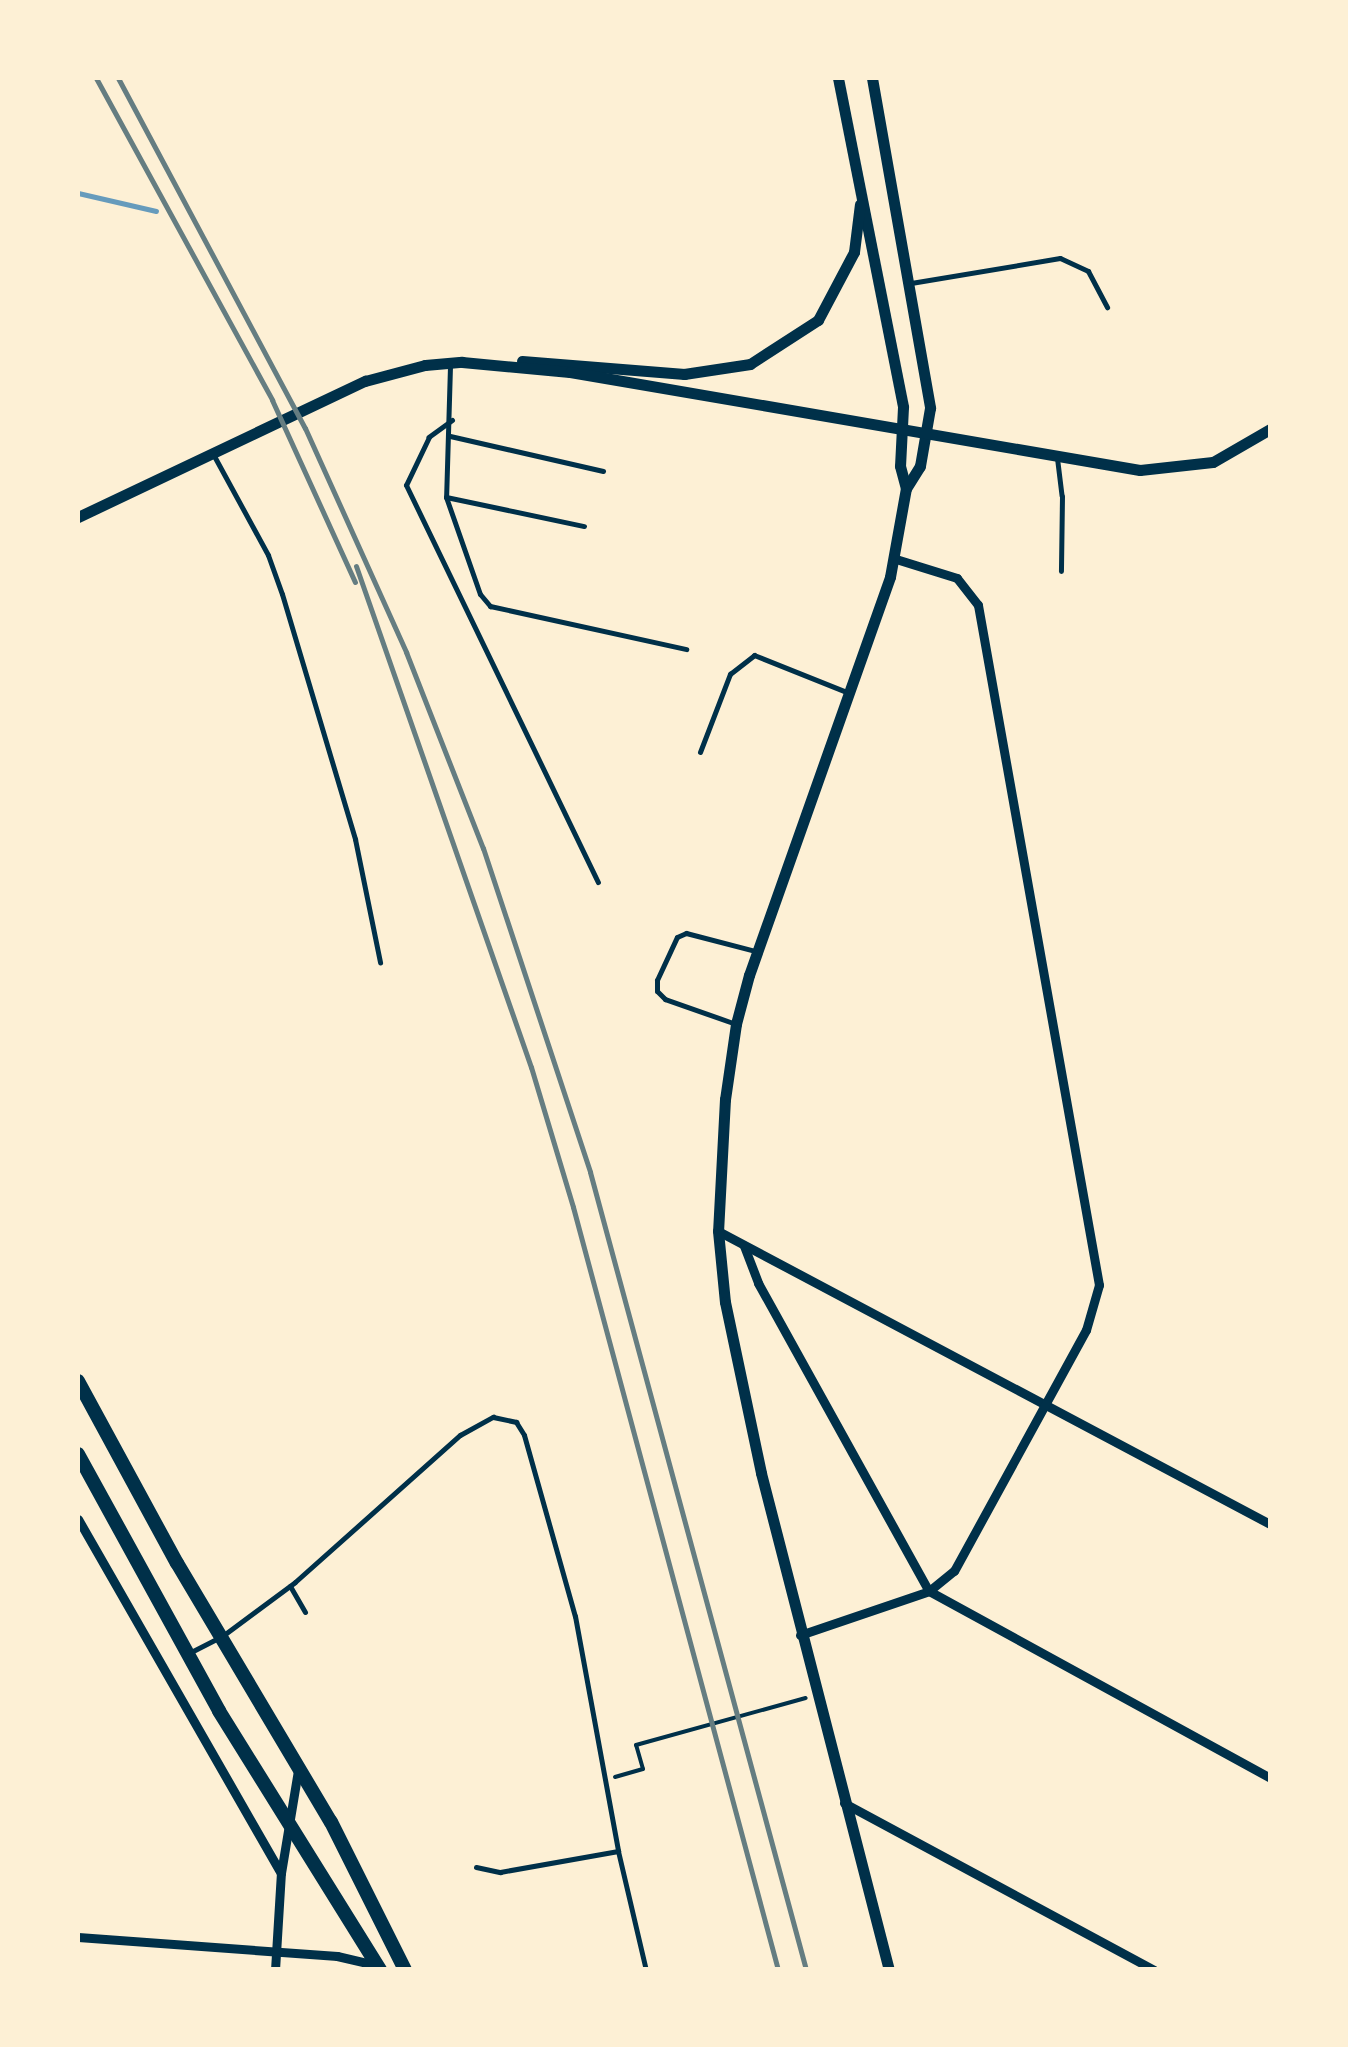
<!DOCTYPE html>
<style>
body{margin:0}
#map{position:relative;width:1348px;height:2047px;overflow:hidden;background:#fdf0d5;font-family:Ubuntu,sans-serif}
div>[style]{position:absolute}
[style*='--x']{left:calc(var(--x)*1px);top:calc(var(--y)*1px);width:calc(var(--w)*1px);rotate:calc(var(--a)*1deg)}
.stream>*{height:5px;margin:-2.5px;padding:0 2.5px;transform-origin:2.5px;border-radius:2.5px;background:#669bbc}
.path>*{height:4px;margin:-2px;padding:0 2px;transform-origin:2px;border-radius:2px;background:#003049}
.service>*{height:5px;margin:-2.5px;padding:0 2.5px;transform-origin:2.5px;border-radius:2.5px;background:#003049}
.minor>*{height:9px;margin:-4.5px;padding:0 4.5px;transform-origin:4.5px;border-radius:4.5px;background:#003049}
.tertiary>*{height:11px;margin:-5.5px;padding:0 5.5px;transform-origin:5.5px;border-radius:5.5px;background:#003049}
.primary>*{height:14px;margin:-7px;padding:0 7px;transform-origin:7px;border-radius:7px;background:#003049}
.rail>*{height:5px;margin:-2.5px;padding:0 2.5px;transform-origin:2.5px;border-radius:2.5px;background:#657d81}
span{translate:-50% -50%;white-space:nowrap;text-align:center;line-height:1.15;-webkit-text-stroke:9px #fdf0d5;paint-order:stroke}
.frame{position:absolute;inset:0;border:80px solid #fdf0d5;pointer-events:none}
</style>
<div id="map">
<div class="stream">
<div style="--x:78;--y:193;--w:80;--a:13"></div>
</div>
<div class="path">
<div style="--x:615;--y:1777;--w:29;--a:-16"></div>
<div style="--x:643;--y:1769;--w:25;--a:-106"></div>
<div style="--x:636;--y:1745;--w:176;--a:-15.5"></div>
</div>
<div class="service">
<div style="--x:911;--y:283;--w:151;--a:-9.5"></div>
<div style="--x:1060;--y:258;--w:31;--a:25"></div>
<div style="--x:1088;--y:271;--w:41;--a:62.2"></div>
<div style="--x:450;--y:366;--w:131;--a:91.7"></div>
<div style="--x:446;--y:497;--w:103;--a:70.7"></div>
<div style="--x:480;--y:594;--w:16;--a:50"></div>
<div style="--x:490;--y:606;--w:201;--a:12.4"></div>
<div style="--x:452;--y:420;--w:29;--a:144"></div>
<div style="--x:429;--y:437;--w:53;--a:115.6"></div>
<div style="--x:406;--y:485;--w:441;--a:64.2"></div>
<div style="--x:450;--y:436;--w:157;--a:12.9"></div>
<div style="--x:213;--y:454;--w:115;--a:61.4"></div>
<div style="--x:268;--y:555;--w:41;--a:70.3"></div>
<div style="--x:282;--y:594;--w:256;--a:73.4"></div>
<div style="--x:355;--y:839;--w:126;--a:78.5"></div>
<div style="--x:1057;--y:458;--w:38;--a:83"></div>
<div style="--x:1062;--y:496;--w:75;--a:90.8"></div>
<div style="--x:446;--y:497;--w:141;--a:11.9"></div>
<div style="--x:700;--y:752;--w:84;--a:-69"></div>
<div style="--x:730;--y:674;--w:31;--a:-38"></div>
<div style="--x:754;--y:655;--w:102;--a:21.8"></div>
<div style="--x:733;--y:1023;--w:72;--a:-160.6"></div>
<div style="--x:665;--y:999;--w:11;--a:-135"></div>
<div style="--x:657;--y:991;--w:11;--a:-90"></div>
<div style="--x:657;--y:980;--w:47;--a:-65.1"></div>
<div style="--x:677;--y:937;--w:10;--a:-24"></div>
<div style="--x:686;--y:933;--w:71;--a:14.6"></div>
<div style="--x:290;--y:1586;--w:30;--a:60"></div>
<div style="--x:191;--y:1652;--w:34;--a:-27"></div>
<div style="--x:221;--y:1637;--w:92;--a:-36.6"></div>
<div style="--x:295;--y:1582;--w:221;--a:-41.7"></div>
<div style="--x:460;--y:1435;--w:38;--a:-29"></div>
<div style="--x:493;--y:1417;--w:24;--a:12"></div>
<div style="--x:516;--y:1422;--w:15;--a:58"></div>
<div style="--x:524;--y:1435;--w:188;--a:74.3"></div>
<div style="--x:575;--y:1616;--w:239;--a:79.6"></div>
<div style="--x:618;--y:1851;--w:122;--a:76.8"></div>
<div style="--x:476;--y:1867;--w:25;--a:12"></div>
<div style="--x:500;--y:1872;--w:120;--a:-10.1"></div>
</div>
<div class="minor">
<div style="--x:718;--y:1231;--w:625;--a:27.96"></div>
<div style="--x:744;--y:1246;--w:40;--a:69"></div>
<div style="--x:758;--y:1283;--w:352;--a:61"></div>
<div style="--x:929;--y:1591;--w:389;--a:28.7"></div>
<div style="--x:78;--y:1519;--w:408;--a:60.2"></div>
<div style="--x:800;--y:1635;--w:136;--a:-18.8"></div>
<div style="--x:929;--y:1591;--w:32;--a:-39"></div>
<div style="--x:954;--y:1571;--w:275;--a:-61.3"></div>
<div style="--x:1086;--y:1330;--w:47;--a:-73.9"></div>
<div style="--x:1099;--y:1285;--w:691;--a:-100.09"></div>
<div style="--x:978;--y:605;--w:34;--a:-128"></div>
<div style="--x:957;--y:578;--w:64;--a:-162.7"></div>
<div style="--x:844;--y:1803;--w:352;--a:28.3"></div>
<div style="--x:78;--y:1937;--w:260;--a:4.2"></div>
<div style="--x:337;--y:1956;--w:39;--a:13"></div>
<div style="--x:275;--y:1970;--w:97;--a:-86.5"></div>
<div style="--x:281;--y:1873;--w:104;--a:-80.6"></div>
</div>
<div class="tertiary">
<div style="--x:838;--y:78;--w:335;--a:78.8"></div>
<div style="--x:903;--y:407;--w:59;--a:92.9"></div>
<div style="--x:900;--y:466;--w:23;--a:75"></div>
<div style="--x:906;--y:488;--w:90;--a:100.2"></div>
<div style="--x:890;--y:577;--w:422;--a:109.5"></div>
<div style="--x:749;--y:975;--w:51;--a:104.9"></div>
<div style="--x:736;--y:1024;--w:76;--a:98.3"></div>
<div style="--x:725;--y:1099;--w:132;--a:93"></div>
<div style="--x:718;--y:1231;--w:71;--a:84.4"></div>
<div style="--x:725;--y:1302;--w:175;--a:78.1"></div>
<div style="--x:761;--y:1473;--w:513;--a:75.56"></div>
<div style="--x:872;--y:78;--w:335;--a:80"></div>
<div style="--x:930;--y:408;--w:59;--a:99.8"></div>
<div style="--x:920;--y:466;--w:26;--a:122"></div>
<div style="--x:522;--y:361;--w:163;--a:4.6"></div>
<div style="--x:684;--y:374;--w:67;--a:-8.6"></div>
<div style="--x:750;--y:364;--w:81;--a:-32.9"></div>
<div style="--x:818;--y:320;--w:77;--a:-62.1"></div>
<div style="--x:854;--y:252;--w:48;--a:-82.9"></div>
<div style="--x:78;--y:517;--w:318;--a:-25.4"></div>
<div style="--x:365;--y:381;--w:62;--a:-14.9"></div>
<div style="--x:425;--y:365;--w:37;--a:-5"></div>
<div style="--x:462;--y:362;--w:108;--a:5.3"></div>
<div style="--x:570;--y:372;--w:578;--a:9.76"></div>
<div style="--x:1140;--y:470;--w:73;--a:-6.3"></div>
<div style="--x:1213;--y:462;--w:66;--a:-30.1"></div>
</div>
<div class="primary">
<div style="--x:78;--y:1381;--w:207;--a:61.5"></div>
<div style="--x:177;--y:1563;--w:301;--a:59.3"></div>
<div style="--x:331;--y:1822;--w:165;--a:63.4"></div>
<div style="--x:78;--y:1454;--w:293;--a:61.2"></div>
<div style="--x:219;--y:1711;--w:305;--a:58.1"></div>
</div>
<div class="rail">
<div style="--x:96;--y:78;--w:367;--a:61.3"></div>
<div style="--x:272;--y:400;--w:200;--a:65.5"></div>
<div style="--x:118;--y:78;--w:397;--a:61.9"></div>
<div style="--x:305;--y:428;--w:246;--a:65.7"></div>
<div style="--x:406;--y:652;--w:211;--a:68.6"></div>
<div style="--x:483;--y:848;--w:341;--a:71.7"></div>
<div style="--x:590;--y:1172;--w:827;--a:74.85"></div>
<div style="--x:356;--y:566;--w:531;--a:70.75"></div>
<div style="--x:531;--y:1067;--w:146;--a:73.3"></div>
<div style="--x:573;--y:1207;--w:790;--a:74.96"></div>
</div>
<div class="frame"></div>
</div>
